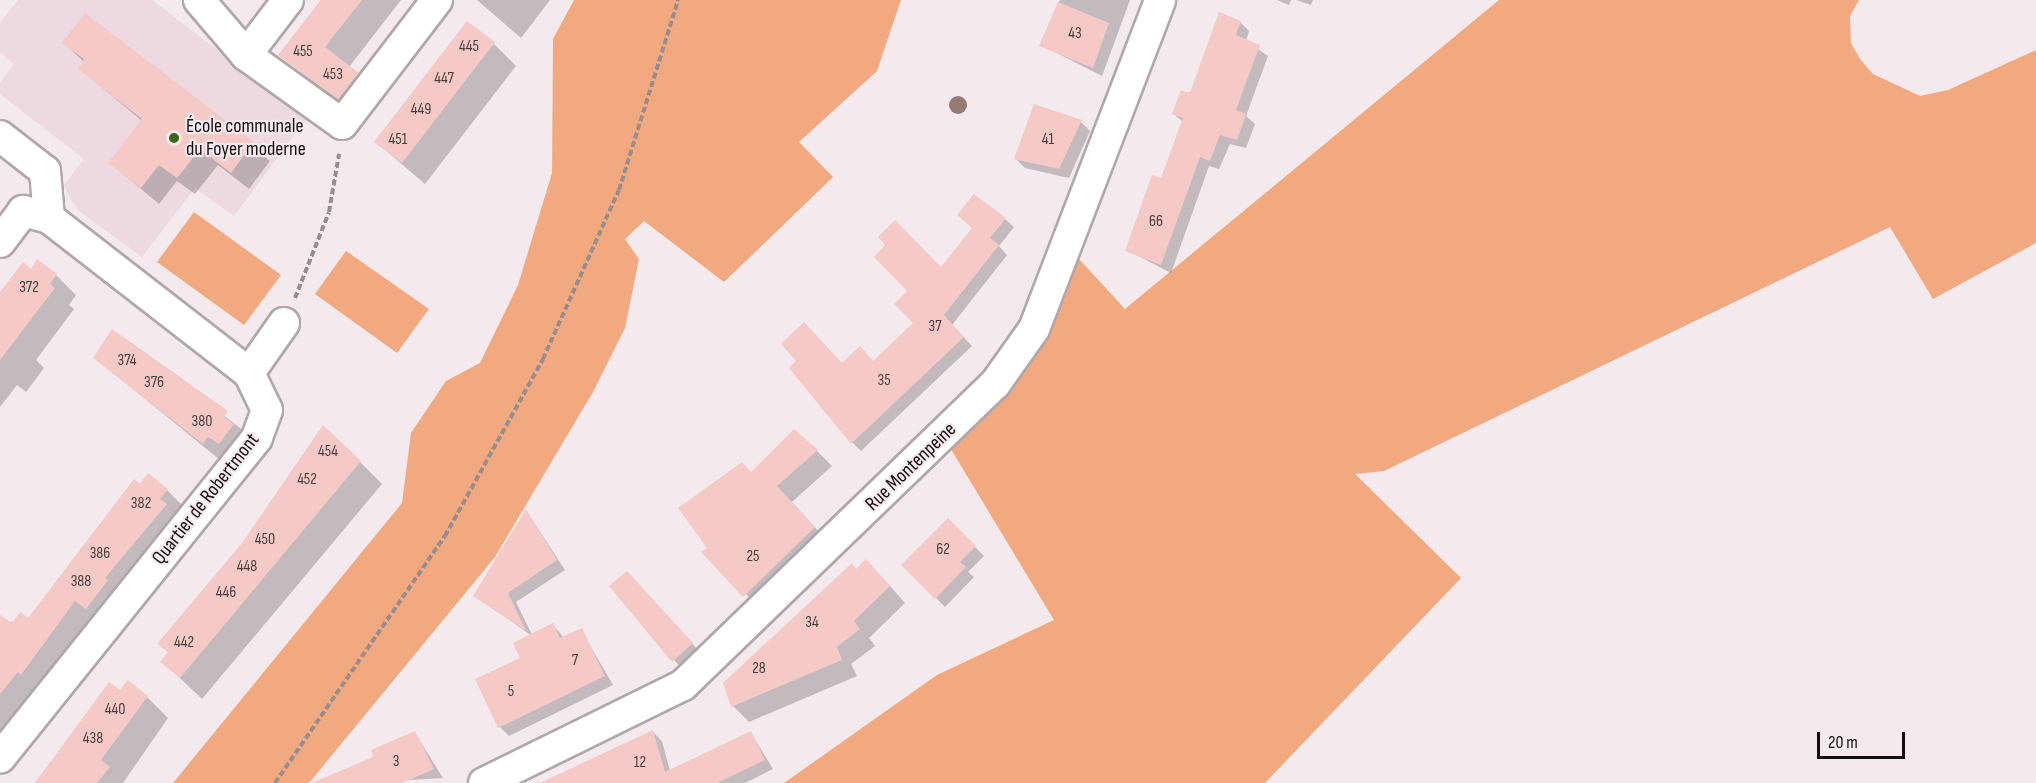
<!DOCTYPE html>
<meta charset="utf-8">
<style>
body{margin:0}
#map{position:relative;width:2036px;height:783px;overflow:hidden;background:#f4e9ed;font-family:"Sofia Sans Condensed",sans-serif}
div>[style]{position:absolute}
[style*='--x']{left:calc(var(--x)*1px);top:calc(var(--y)*1px);width:calc(var(--w)*1px);rotate:calc(var(--a)*1deg)}
.built>*{inset:0;background:#eddae1}
.green>*{inset:0;background:#f3a980}
.shadow>*{inset:0;background:#0003}
.building>*{inset:0;background:#f4c9c6}
.path>*{height:4px;margin-top:-2px;transform-origin:0;background:repeating-linear-gradient(90deg,#958d90 0 6px,transparent 0 9px)}
.roads{filter:drop-shadow(2px 0 #b1a7ab) drop-shadow(-2px 0 #b1a7ab) drop-shadow(0 2px #b1a7ab) drop-shadow(0 -2px #b1a7ab)}
.street>*{height:30px;margin:-15px;padding:0 15px;transform-origin:15px;border-radius:15px;background:#fff}
.trees>*{width:18px;height:18px;margin:-9px;border-radius:50%;background:#947c72}
.dots>*{width:16px;height:16px;translate:-50% -50%;box-sizing:border-box;border:3px solid #f4e9ed;border-radius:50%}
span{translate:-50% -50%;white-space:nowrap;text-align:center;line-height:1.15;-webkit-text-stroke:4.5px #f4e9ed;paint-order:stroke}
.number-label{font-size:16px;color:#4b3e3e}
.number-label span{-webkit-text-stroke-width:0}
.poi-label{font-size:20px;color:#131011}
.left{translate:0 -50%;text-align:left}
.street-label{font-size:20px;color:#131011}
.scale{position:absolute;left:1817px;top:732px;width:88px;height:27px;box-sizing:border-box;border:3px solid #131011;border-top:0;padding-left:8px;font-size:18px;line-height:21px;white-space:nowrap;color:#131011;-webkit-text-stroke:4px #f4e9ed;paint-order:stroke}
</style>
<div id="map">
<div class="built">
<div style="clip-path:polygon(18px 0,152px 0,307px 118px,234px 216px,195px 188px,142px 257px,79px 211px,70px 198px,64px 185px,84px 159px,0 94px,0 83px,14px 64px,0 53px,0 23px)"></div>
</div>
<div class="green">
<div style="clip-path:polygon(574px 0,901px 0,877px 71px,799px 142px,833px 177px,724px 282px,644px 221px,625px 239px,639px 259px,625px 328px,593px 392px,495px 557px,309px 783px,173px 783px,402px 503px,411px 433px,446px 381px,480px 363px,518px 285px,552px 173px,553px 39px)"></div>
<div style="clip-path:polygon(1499px 0,1859px 0,1850px 16px,1851px 43px,1860px 59px,1873px 74px,1920px 96px,1948px 90px,2036px 50px,2036px 243px,1933px 299px,1890px 227px,1384px 471px,1355px 474px,1461px 578px,1265px 783px,784px 783px,937px 675px,1054px 620px,943px 436px,995px 384px,1068px 247px,1125px 309px)"></div>
<div style="clip-path:polygon(194px 212px,281px 275px,244px 325px,157px 262px)"></div>
<div style="clip-path:polygon(346px 251px,429px 309px,397px 353px,315px 294px)"></div>
</div>
<div class="shadow">
<div style="clip-path:polygon(321px 0,401px 0,349px 67px,381px 96px,362px 121px,280px 55px)"></div>
<div style="clip-path:polygon(477px 0,550px 0,521px 38px)"></div>
<div style="clip-path:polygon(1060px 0,1130px 0,1102px 76px,1041px 45px)"></div>
<div style="clip-path:polygon(1277px 0,1291px 0,1289px 5px)"></div>
<div style="clip-path:polygon(1296px 0,1313px 0,1311px 5px)"></div>
<div style="clip-path:polygon(85px 15px,270px 161px,249px 189px,218px 165px,195px 194px,177px 181px,159px 204px,110px 163px,142px 121px,80px 69px,84px 62px,64px 43px)"></div>
<div style="clip-path:polygon(1240px 22px,1249px 31px,1246px 41px,1268px 56px,1246px 116px,1255px 124px,1246px 148px,1230px 144px,1219px 169px,1209px 166px,1171px 273px,1127px 250px,1162px 180px,1183px 122px,1174px 114px)"></div>
<div style="clip-path:polygon(494px 44px,516px 66px,425px 184px,376px 142px)"></div>
<div style="clip-path:polygon(1081px 122px,1090px 131px,1069px 178px,1025px 168px,1016px 159px)"></div>
<div style="clip-path:polygon(1005px 219px,1014px 227px,999px 246px,1007px 255px,952px 325px,972px 346px,861px 451px,852px 442px,843px 365px,873px 362px,915px 323px,941px 269px)"></div>
<div style="clip-path:polygon(31px 271px,56px 275px,76px 295px,69px 305px,74px 309px,36px 360px,44px 368px,26px 392px,17px 385px,0 407px,0 294px)"></div>
<div style="clip-path:polygon(113px 331px,248px 434px,225px 464px,95px 358px)"></div>
<div style="clip-path:polygon(817px 451px,832px 466px,792px 502px,830px 544px,760px 611px,709px 548px,751px 473px)"></div>
<div style="clip-path:polygon(360px 462px,382px 484px,202px 699px,162px 661px,169px 653px,159px 644px)"></div>
<div style="clip-path:polygon(140px 486px,167px 490px,188px 511px,0 741px,0 623px,28px 620px)"></div>
<div style="clip-path:polygon(527px 512px,565px 570px,516px 602px,532px 635px,553px 625px,564px 638px,581px 630px,613px 685px,509px 736px,500px 727px,532px 636px,474px 595px)"></div>
<div style="clip-path:polygon(948px 520px,984px 556px,968px 572px,974px 577px,945px 607px,903px 565px)"></div>
<div style="clip-path:polygon(882px 577px,905px 603px,869px 638px,875px 646px,851px 664px,857px 676px,749px 722px,733px 706px)"></div>
<div style="clip-path:polygon(635px 581px,700px 652px,682px 669px,611px 586px)"></div>
<div style="clip-path:polygon(110px 684px,120px 692px,147px 697px,168px 718px,123px 783px,35px 783px)"></div>
<div style="clip-path:polygon(653px 732px,662px 741px,670px 771px,751px 733px,773px 769px,745px 783px,552px 783px)"></div>
<div style="clip-path:polygon(415px 733px,443px 778px,358px 783px,375px 758px)"></div>
</div>
<div class="building">
<div style="clip-path:polygon(321px 0,362px 0,325px 47px,359px 73px,338px 100px,278px 55px)"></div>
<div style="clip-path:polygon(1058px 2px,1109px 23px,1093px 68px,1039px 46px)"></div>
<div style="clip-path:polygon(1219px 12px,1241px 21px,1236px 35px,1260px 45px,1236px 110px,1246px 114px,1237px 140px,1220px 135px,1210px 161px,1200px 157px,1161px 265px,1125px 251px,1152px 175px,1161px 178px,1183px 118px,1172px 114px,1181px 90px,1190px 93px)"></div>
<div style="clip-path:polygon(85px 13px,254px 142px,231px 173px,200px 149px,177px 178px,159px 165px,141px 188px,108px 163px,142px 119px,78px 69px,84px 59px,62px 43px)"></div>
<div style="clip-path:polygon(467px 21px,495px 42px,402px 163px,374px 142px)"></div>
<div style="clip-path:polygon(1034px 104px,1082px 120px,1059px 169px,1014px 159px)"></div>
<div style="clip-path:polygon(974px 194px,1006px 218px,990px 238px,999px 245px,944px 315px,964px 337px,851px 444px,789px 368px,796px 361px,781px 344px,804px 322px,842px 363px,860px 346px,873px 361px,913px 323px,894px 304px,907px 291px,874px 257px,885px 245px,878px 237px,895px 220px,941px 267px,972px 228px,957px 215px)"></div>
<div style="clip-path:polygon(37px 259px,57px 274px,50px 284px,55px 288px,0 360px,0 292px,23px 262px,31px 269px)"></div>
<div style="clip-path:polygon(112px 329px,228px 411px,224px 417px,234px 424px,219px 444px,208px 437px,203px 444px,93px 358px)"></div>
<div style="clip-path:polygon(323px 425px,361px 461px,180px 678px,160px 662px,168px 652px,157px 644px,242px 543px)"></div>
<div style="clip-path:polygon(794px 429px,818px 450px,777px 486px,815px 527px,743px 597px,701px 552px,707px 548px,678px 508px,742px 462px,751px 472px)"></div>
<div style="clip-path:polygon(148px 473px,168px 489px,160px 499px,167px 504px,105px 578px,108px 580px,86px 609px,75px 601px,21px 675px,18px 672px,0 694px,0 615px,12px 623px,20px 612px,28px 618px,134px 479px,140px 484px)"></div>
<div style="clip-path:polygon(526px 509px,557px 560px,508px 593px,526px 631px,473px 596px)"></div>
<div style="clip-path:polygon(948px 518px,976px 546px,960px 562px,966px 567px,935px 599px,901px 565px)"></div>
<div style="clip-path:polygon(866px 559px,890px 586px,854px 621px,860px 629px,837px 647px,842px 660px,731px 707px,723px 683px,852px 563px,856px 569px)"></div>
<div style="clip-path:polygon(627px 571px,693px 643px,672px 662px,609px 586px)"></div>
<div style="clip-path:polygon(553px 623px,560px 638px,582px 628px,605px 676px,498px 728px,475px 679px,520px 658px,513px 643px)"></div>
<div style="clip-path:polygon(128px 680px,148px 696px,101px 760px,110px 767px,97px 783px,35px 783px,109px 682px,120px 690px)"></div>
<div style="clip-path:polygon(653px 730px,665px 772px,751px 731px,765px 760px,717px 783px,540px 783px)"></div>
<div style="clip-path:polygon(415px 731px,434px 769px,402px 783px,312px 783px,373px 757px,371px 750px)"></div>
</div>
<div class="path">
<div style="--x:295;--y:298;--w:92;--a:-68.4"></div>
<div style="--x:329;--y:212;--w:59;--a:-80.2"></div>
<div style="--x:275;--y:783;--w:300;--a:-55.5"></div>
<div style="--x:445;--y:536;--w:202;--a:-61"></div>
<div style="--x:543;--y:359;--w:185;--a:-65.8"></div>
<div style="--x:619;--y:190;--w:199;--a:-72.7"></div>
</div>
<div class="roads">
<div class="street">
<div style="--x:199;--y:0;--w:72;--a:49.5"></div>
<div style="--x:246;--y:55;--w:118;--a:35.7"></div>
<div style="--x:342;--y:124;--w:156;--a:-52.5"></div>
<div style="--x:246;--y:55;--w:69;--a:-52.6"></div>
<div style="--x:0;--y:136;--w:57;--a:37.9"></div>
<div style="--x:45;--y:171;--w:47;--a:85.1"></div>
<div style="--x:49;--y:218;--w:253;--a:37.8"></div>
<div style="--x:249;--y:373;--w:41;--a:64.1"></div>
<div style="--x:267;--y:410;--w:30;--a:110"></div>
<div style="--x:257;--y:438;--w:410;--a:128.8"></div>
<div style="--x:0;--y:242;--w:39;--a:-53"></div>
<div style="--x:23;--y:211;--w:27;--a:15"></div>
<div style="--x:249;--y:373;--w:61;--a:-55"></div>
<div style="--x:484;--y:783;--w:222;--a:-26.2"></div>
<div style="--x:683;--y:685;--w:434;--a:-44"></div>
<div style="--x:995;--y:384;--w:67;--a:-54.7"></div>
<div style="--x:1034;--y:329;--w:352;--a:-69"></div>
</div>
</div>
<div class="trees">
<div style="left:958px;top:105px"></div>
</div>
<div class="dots">
<div style="left:174px;top:138px;background:#3e641d"></div>
</div>
<div class="number-label">
<span style="left:1075px;top:34px">43</span>
<span style="left:469px;top:47px">445</span>
<span style="left:303px;top:52px">455</span>
<span style="left:333px;top:75px">453</span>
<span style="left:444px;top:79px">447</span>
<span style="left:421px;top:110px">449</span>
<span style="left:398px;top:140px">451</span>
<span style="left:1048px;top:140px">41</span>
<span style="left:1156px;top:222px">66</span>
<span style="left:29px;top:288px">372</span>
<span style="left:935px;top:327px">37</span>
<span style="left:127px;top:361px">374</span>
<span style="left:884px;top:381px">35</span>
<span style="left:154px;top:383px">376</span>
<span style="left:202px;top:422px">380</span>
<span style="left:328px;top:452px">454</span>
<span style="left:307px;top:480px">452</span>
<span style="left:141px;top:504px">382</span>
<span style="left:265px;top:540px">450</span>
<span style="left:943px;top:550px">62</span>
<span style="left:100px;top:554px">386</span>
<span style="left:753px;top:557px">25</span>
<span style="left:247px;top:567px">448</span>
<span style="left:81px;top:582px">388</span>
<span style="left:226px;top:593px">446</span>
<span style="left:812px;top:623px">34</span>
<span style="left:184px;top:643px">442</span>
<span style="left:575px;top:661px">7</span>
<span style="left:759px;top:669px">28</span>
<span style="left:511px;top:692px">5</span>
<span style="left:115px;top:710px">440</span>
<span style="left:93px;top:739px">438</span>
<span style="left:396px;top:762px">3</span>
<span style="left:640px;top:763px">12</span>
</div>
<div class="poi-label">
<span class="left" style="left:186px;top:138px">École communale<br>du Foyer moderne</span>
</div>
<div class="street-label">
<span style="left:911px;top:467px;rotate:-44deg">Rue Montenpeine</span>
<span style="left:206px;top:499px;rotate:-52deg">Quartier de Robertmont</span>
</div>
<div class="scale">20 m</div>
</div>
